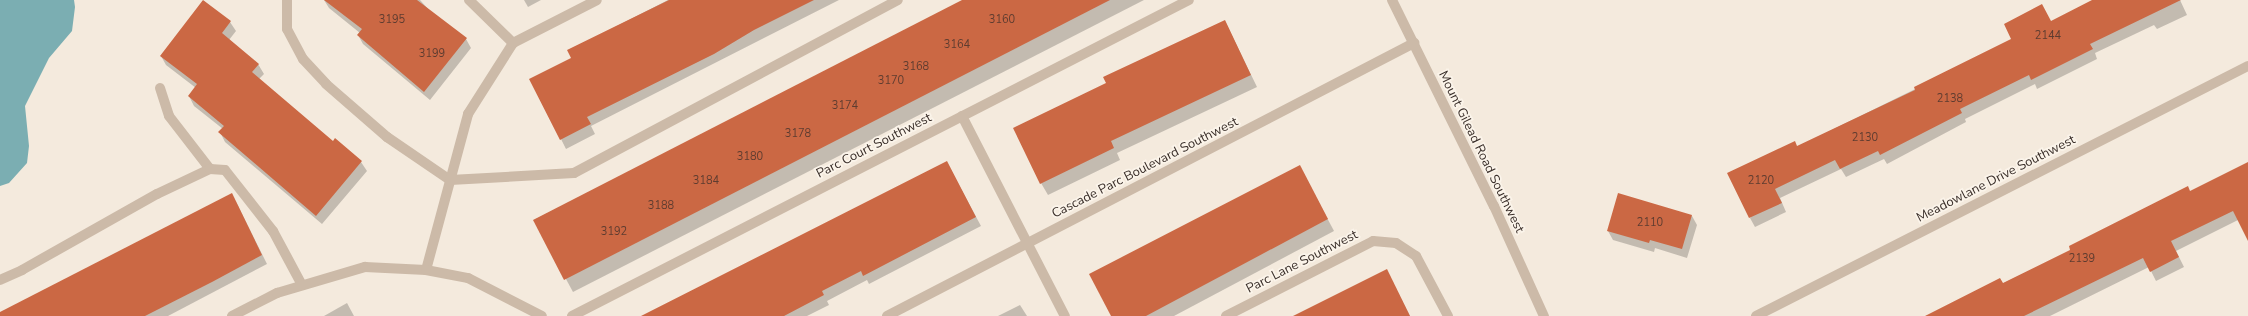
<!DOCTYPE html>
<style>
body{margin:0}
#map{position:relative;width:2248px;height:316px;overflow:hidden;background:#f4eadd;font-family:"Nunito Sans",sans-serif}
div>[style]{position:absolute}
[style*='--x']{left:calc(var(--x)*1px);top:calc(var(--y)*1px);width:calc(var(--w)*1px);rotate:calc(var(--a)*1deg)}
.water>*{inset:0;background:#7baeb2}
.shadow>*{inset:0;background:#0003}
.building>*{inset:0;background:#cb6844}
.service>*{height:10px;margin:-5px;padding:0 5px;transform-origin:5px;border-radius:5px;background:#ccbaa8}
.minor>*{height:10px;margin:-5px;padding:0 5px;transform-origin:5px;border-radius:5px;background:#ccbaa8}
.tertiary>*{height:10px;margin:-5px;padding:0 5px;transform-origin:5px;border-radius:5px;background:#ccbaa8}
span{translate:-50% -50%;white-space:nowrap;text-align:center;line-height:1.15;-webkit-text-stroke:3.5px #fbf4ea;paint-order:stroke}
.number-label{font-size:11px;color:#5e3c30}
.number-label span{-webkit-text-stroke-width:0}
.street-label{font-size:13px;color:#392e29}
</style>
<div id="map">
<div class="water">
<div style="clip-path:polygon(0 0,74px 0,75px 7px,72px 31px,49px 58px,25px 106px,29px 146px,27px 163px,9px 183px,0 186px)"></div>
</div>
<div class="shadow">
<div style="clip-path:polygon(324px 0,420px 0,430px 11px,466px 39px,471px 48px,430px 100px,363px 44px,358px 35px,360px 33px,329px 8px)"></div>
<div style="clip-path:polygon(524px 0,541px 0,528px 7px)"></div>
<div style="clip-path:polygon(668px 0,839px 0,591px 126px,595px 134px,566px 149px,561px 139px,573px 59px,568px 51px)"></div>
<div style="clip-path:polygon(968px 0,1144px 0,573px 292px,534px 220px)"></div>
<div style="clip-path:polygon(2097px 0,2180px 0,2187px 15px,2157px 29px,2154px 25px,2095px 53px,2097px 59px,2037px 89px,2035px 84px,1965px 119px,1966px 122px,1887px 164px,1884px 159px,1846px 177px,1841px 169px,1780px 198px,1786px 212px,1755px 227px,1750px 218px,1797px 147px)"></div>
<div style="clip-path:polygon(204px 1px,230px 22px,236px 31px,229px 40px,258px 64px,264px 74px,259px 79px,333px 142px,335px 140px,361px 162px,367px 171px,322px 224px,225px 142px,220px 132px,223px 129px,194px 106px,189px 96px,196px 88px,166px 65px,161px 56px)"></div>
<div style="clip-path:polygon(1225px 21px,1257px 87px,1117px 153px,1120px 160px,1048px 195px,1041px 183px,1107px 84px)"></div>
<div style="clip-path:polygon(2248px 165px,2248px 221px,2238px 220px,2176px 251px,2184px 267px,2156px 281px,2149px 267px,2050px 316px,1926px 316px,2002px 284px)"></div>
<div style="clip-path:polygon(952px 172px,981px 226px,869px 284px,867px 280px,827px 301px,829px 305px,807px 316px,677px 316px)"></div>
<div style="clip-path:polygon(1306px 178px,1334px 231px,1174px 316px,1112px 316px)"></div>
<div style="clip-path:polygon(237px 204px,267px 264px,168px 316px,0 316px)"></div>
<div style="clip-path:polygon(1692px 216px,1697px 225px,1687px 258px,1655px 248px,1654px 252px,1613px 240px,1608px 231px)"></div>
<div style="clip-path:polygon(1387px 271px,1410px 316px,1295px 316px)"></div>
<div style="clip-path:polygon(347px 303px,354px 316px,324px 316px)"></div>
<div style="clip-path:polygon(1020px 305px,1027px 316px,998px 316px)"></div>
</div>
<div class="building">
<div style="clip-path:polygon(203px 0,231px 21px,222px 33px,259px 64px,252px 72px,333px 141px,335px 138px,362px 161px,316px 216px,218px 132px,224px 126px,188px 96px,197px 84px,160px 56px)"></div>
<div style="clip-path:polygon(324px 0,417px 0,467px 38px,424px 92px,357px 35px,362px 29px)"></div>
<div style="clip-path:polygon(669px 0,814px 0,754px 30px,714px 54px,587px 117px,591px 124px,560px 140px,529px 79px,571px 58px,567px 50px)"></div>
<div style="clip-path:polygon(962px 0,1110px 0,564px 280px,533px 220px)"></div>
<div style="clip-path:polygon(2092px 0,2181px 0,2090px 44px,2093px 49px,2031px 80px,2029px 75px,1960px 109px,1962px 113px,1880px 155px,1878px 151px,1840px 169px,1835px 160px,1775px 189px,1782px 203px,1749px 218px,1727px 173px,1795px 141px,1797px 146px,1915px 90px,1914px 87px,2011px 39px,2004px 24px,2042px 4px,2051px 21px)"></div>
<div style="clip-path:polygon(1225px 20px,1251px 75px,1111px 141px,1114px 148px,1040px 184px,1013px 128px,1106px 83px,1103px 77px)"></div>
<div style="clip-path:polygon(947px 161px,976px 217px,863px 276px,861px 271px,822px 291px,824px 295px,784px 316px,641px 316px)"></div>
<div style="clip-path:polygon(2248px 162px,2248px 241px,2233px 211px,2171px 241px,2179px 257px,2150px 272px,2143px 258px,2024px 316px,1925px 316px,2000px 278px,2003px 283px,2070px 250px,2069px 246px,2188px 186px,2190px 191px)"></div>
<div style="clip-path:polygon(1300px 165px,1328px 219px,1146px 316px,1111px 316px,1089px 274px)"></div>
<div style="clip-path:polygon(232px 193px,262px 255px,212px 282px,145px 316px,0 316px,0 312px)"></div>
<div style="clip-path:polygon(1618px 193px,1692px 215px,1682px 249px,1650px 240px,1649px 243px,1607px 231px)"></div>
<div style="clip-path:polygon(1387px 269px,1410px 316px,1293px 316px)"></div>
</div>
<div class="service">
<div style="--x:469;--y:0;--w:62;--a:44.3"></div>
<div style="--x:160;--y:88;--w:29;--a:72"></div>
<div style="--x:169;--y:116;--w:67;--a:52.3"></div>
<div style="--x:450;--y:180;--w:124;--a:-3.2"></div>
<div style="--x:574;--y:173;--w:367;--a:-28.1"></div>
<div style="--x:0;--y:280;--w:24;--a:-24"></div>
<div style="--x:22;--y:270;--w:155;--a:-29.4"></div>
<div style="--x:157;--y:194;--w:59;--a:-25.3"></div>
<div style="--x:210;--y:169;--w:15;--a:4"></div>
<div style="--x:225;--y:170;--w:78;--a:51.8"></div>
<div style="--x:273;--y:231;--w:61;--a:61.8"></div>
</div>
<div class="minor">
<div style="--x:287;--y:0;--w:29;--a:90"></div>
<div style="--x:287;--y:29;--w:34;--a:62"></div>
<div style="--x:303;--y:59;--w:34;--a:47"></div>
<div style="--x:326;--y:84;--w:81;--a:41"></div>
<div style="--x:387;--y:137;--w:76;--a:34.3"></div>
<div style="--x:962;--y:116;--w:225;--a:62.8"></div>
<div style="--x:426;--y:270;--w:162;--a:-74.9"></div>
<div style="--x:468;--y:114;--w:84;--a:-57.6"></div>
<div style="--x:513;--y:43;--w:94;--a:-27.1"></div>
<div style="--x:232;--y:316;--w:51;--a:-27.1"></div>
<div style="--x:277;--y:293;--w:92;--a:-16.5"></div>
<div style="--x:365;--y:267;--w:61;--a:2.8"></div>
<div style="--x:426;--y:270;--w:43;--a:10.8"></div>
<div style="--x:468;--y:278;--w:83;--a:27.2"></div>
<div style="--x:572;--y:316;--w:693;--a:-27.12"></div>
<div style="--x:887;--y:316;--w:594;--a:-27.39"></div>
<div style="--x:1226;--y:316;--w:165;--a:-27"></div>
<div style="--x:1373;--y:241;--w:23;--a:5"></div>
<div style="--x:1396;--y:243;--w:24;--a:33"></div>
<div style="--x:1416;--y:256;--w:68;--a:61.9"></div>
<div style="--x:1756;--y:316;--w:552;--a:-26.94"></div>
</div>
<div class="tertiary">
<div style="--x:1392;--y:0;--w:230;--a:63.7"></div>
<div style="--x:1494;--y:206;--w:121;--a:65.6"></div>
</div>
<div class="number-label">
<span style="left:392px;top:20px">3195</span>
<span style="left:1002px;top:20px">3160</span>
<span style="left:2048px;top:36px">2144</span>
<span style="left:957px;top:45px">3164</span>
<span style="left:432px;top:54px">3199</span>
<span style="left:916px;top:67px">3168</span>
<span style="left:891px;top:81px">3170</span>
<span style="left:1950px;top:99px">2138</span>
<span style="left:845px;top:106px">3174</span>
<span style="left:798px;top:134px">3178</span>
<span style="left:1865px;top:138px">2130</span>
<span style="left:750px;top:157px">3180</span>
<span style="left:706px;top:181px">3184</span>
<span style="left:1761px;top:181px">2120</span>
<span style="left:661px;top:206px">3188</span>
<span style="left:1650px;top:223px">2110</span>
<span style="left:614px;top:232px">3192</span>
<span style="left:2082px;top:259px">2139</span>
</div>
<div class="street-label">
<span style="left:874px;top:146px;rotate:-27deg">Parc Court Southwest</span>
<span style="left:1481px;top:152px;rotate:64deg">Mount Gilead Road Southwest</span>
<span style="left:1145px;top:168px;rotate:-27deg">Cascade Parc Boulevard Southwest</span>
<span style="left:1996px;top:179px;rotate:-27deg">Meadowlane Drive Southwest</span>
<span style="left:1302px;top:262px;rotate:-27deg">Parc Lane Southwest</span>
</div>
</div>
